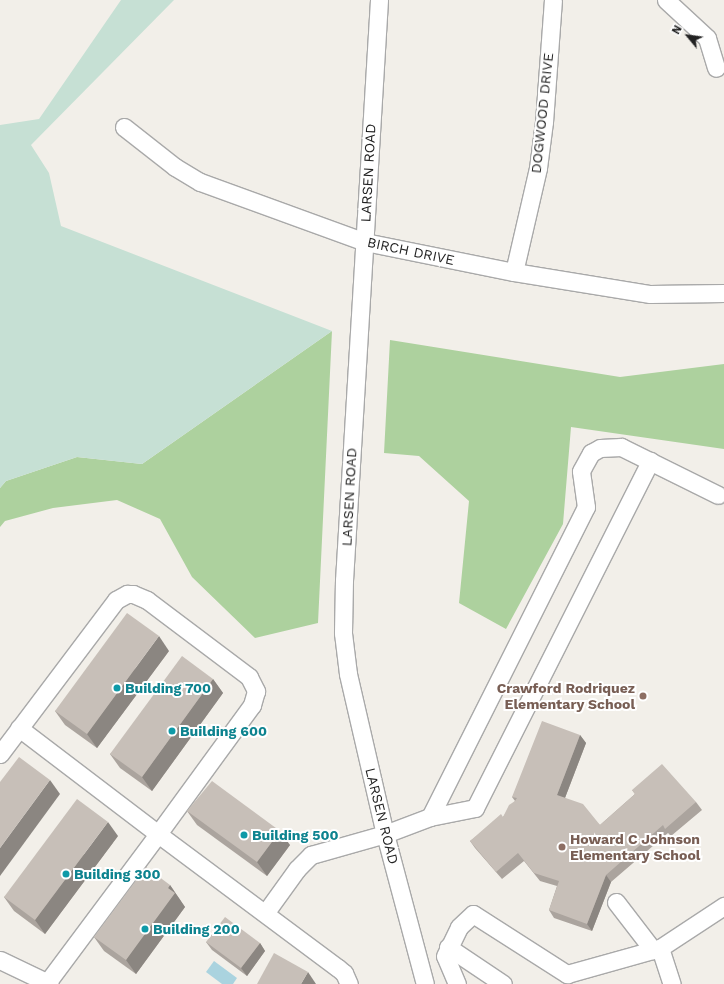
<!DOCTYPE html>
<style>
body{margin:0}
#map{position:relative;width:724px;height:984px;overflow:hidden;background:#f2efe9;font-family:"Work Sans",sans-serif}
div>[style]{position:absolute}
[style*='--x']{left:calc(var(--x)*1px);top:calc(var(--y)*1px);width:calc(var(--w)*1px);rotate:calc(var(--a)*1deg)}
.forest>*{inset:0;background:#add19e}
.wetland>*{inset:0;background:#c6e0d4}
.water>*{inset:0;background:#aad3df}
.roads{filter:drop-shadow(1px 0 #a9a9a9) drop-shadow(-1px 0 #a9a9a9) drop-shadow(0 1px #a9a9a9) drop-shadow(0 -1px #a9a9a9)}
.minor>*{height:17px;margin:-8.5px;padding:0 8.5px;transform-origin:8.5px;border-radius:8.5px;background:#fff}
.wall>*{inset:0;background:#aba49e}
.shaded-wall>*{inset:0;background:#8b8681}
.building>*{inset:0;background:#c7bfb8}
.dots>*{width:11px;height:11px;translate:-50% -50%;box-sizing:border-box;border:2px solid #fff;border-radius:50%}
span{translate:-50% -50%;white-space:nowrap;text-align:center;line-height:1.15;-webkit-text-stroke:4px #fff;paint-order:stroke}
.street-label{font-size:14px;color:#222}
.culture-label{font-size:14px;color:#0d838f;font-weight:700}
.left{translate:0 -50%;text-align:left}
.education-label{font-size:14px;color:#785e54;font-weight:700}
.right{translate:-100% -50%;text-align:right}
.north{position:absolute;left:668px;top:16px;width:40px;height:40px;-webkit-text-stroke:3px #fff;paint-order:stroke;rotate:299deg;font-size:11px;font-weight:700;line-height:16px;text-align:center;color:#222}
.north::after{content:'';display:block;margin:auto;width:14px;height:18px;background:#222;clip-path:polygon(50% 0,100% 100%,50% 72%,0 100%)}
</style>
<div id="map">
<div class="forest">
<div style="clip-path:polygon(332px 331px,318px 623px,255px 638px,192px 577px,160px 519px,117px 500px,53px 508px,5px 521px,0 527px,0 488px,6px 481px,77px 457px,142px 464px)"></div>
<div style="clip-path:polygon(390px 340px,620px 377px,724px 364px,724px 449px,571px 427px,563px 524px,506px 629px,459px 603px,469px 501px,419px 456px,384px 453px)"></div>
</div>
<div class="wetland">
<div style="clip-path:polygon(121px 0,174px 0,31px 145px,49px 173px,61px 226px,332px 331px,142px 464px,77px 457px,6px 481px,0 488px,0 125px,39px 119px)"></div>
</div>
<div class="water">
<div style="clip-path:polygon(214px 961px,237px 978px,233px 984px,222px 984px,206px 972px)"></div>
</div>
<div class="roads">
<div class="minor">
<div style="--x:379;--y:0;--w:581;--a:93.45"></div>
<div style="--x:344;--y:580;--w:53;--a:91.1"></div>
<div style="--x:343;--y:633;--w:41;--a:83"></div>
<div style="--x:348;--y:674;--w:164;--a:77"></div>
<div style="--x:385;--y:834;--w:155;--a:75.1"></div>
<div style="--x:666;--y:0;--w:56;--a:42.8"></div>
<div style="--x:707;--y:38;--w:31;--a:73"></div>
<div style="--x:124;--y:127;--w:65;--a:38.1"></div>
<div style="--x:175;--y:167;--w:29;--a:31"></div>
<div style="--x:200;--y:182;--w:176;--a:20"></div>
<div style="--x:365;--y:242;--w:152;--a:11.4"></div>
<div style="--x:514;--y:272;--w:138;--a:9.2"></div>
<div style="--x:650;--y:294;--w:74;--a:-0.8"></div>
<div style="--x:514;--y:272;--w:107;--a:-77"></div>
<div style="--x:538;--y:168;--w:46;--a:-82.6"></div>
<div style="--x:544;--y:122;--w:122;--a:-85.8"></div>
<div style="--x:19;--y:728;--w:175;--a:37.3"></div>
<div style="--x:158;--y:834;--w:187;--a:126.7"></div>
<div style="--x:0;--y:754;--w:193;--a:-53"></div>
<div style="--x:116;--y:600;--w:13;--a:-29"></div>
<div style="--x:127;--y:594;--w:6;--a:0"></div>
<div style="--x:133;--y:594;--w:15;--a:23"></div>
<div style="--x:147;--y:600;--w:128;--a:37"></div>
<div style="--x:249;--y:677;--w:16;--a:63"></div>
<div style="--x:256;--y:691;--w:15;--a:106"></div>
<div style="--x:252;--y:705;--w:160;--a:126.1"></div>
<div style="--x:158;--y:834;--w:224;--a:36.7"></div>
<div style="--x:338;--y:968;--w:8;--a:40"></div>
<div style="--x:344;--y:973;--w:12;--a:66"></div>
<div style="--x:430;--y:817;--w:46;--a:-11.3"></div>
<div style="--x:475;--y:808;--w:389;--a:-63.2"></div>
<div style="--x:616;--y:902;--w:61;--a:52.4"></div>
<div style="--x:266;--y:912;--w:53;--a:-54.2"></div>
<div style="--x:297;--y:869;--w:20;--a:-45"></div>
<div style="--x:311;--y:855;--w:77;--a:-15.8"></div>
<div style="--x:385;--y:834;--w:48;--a:-20.7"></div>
<div style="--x:430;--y:817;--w:347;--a:-63.3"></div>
<div style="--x:586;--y:507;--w:36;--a:-98"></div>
<div style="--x:581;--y:471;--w:21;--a:-61"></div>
<div style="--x:591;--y:453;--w:10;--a:-29"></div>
<div style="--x:600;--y:448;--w:21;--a:-3"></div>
<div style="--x:621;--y:447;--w:108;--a:26.3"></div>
<div style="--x:448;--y:947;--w:66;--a:33.9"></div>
<div style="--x:660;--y:948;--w:77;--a:-33.3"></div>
<div style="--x:0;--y:960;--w:55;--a:25.6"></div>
<div style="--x:457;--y:984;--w:30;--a:-113"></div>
<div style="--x:445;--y:956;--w:32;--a:-64"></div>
<div style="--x:459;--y:927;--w:19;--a:-43"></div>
<div style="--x:473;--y:914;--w:112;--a:32.6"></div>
<div style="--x:567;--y:974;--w:97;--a:-15.6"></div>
<div style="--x:660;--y:948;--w:38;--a:72"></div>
</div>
</div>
<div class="wall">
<div style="clip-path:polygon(169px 651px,97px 748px,65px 725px,55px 711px)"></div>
<div style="clip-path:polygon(213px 679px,223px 693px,152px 791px,120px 768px,110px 754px)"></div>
<div style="clip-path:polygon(580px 735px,586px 743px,565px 798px,600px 825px,635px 794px,632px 790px,696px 802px,702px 810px,671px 836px,668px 833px,611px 882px,592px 931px,554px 918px,549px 910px,557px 886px,540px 881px,524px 861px,502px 879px,475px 848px,470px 841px,503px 817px,515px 801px,512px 797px)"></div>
<div style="clip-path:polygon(187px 811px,290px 845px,267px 876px,197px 825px)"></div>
<div style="clip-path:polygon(118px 836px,45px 934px,14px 911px,4px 897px)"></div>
<div style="clip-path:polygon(170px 885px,185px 907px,136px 974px,104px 951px,94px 937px)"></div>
<div style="clip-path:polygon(206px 942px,260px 943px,265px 951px,247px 976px,212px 950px)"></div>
</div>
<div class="shaded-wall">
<div style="clip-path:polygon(159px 636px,169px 651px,97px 748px,87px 734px)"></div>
<div style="clip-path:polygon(213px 679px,223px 693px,152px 791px,142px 777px)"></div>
<div style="clip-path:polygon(580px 735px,586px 743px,563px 803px,557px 795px)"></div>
<div style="clip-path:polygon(50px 780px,60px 794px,0 876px,0 848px)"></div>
<div style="clip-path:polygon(108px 822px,118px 836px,45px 934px,35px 920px)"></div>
<div style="clip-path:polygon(280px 831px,290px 845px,267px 876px,257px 862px)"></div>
<div style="clip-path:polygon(606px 875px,611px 882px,592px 931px,587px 924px)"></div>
<div style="clip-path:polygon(170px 885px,185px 907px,136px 974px,126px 960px)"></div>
<div style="clip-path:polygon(260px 943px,265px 951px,247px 976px,241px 968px)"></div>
<div style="clip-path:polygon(308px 972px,316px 984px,301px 984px)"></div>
</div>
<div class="building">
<div style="clip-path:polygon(127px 613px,159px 636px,87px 734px,55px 711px)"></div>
<div style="clip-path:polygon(182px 656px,213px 679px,142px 777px,110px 754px)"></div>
<div style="clip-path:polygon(542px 721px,580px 735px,557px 795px,583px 804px,600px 825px,635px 794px,632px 790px,662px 764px,696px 802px,665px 829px,663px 825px,606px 875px,587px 924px,549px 910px,559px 881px,534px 873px,518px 853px,496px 872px,470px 841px,501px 814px,503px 817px,509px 805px,515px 801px,517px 798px,512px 797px)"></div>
<div style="clip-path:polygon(19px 757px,50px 780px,0 848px,0 782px)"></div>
<div style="clip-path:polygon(212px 781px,280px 831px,257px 862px,187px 811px)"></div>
<div style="clip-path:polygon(77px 799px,108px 822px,35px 920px,4px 897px)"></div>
<div style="clip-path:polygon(146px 867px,170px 885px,168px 888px,175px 893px,126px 960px,94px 937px)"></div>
<div style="clip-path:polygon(225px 917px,260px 943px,241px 968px,206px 942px)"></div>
<div style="clip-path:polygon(274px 953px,308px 972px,301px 984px,257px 984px)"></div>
</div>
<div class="dots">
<div style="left:117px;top:688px;background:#0f9aa8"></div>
<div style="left:643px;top:696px;background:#8d6e63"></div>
<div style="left:172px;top:731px;background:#0f9aa8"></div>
<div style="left:244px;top:835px;background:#0f9aa8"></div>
<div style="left:562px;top:847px;background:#8d6e63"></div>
<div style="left:66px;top:874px;background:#0f9aa8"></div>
<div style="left:145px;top:929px;background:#0f9aa8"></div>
</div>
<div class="street-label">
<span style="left:542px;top:113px;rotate:-84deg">DOGWOOD DRIVE</span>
<span style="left:368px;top:173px;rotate:-87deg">LARSEN ROAD</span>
<span style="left:411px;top:251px;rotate:12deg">BIRCH DRIVE</span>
<span style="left:349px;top:497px;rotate:-87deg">LARSEN ROAD</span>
<span style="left:382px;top:816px;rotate:76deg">LARSEN ROAD</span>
</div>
<div class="culture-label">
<span class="left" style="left:125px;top:688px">Building 700</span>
<span class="left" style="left:180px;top:731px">Building 600</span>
<span class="left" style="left:252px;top:835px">Building 500</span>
<span class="left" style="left:74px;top:874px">Building 300</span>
<span class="left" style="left:153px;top:929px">Building 200</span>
</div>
<div class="education-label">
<span class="right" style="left:635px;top:696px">Crawford Rodriquez<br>Elementary School</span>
<span class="left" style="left:570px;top:847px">Howard C Johnson<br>Elementary School</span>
</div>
<div class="north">N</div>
</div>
